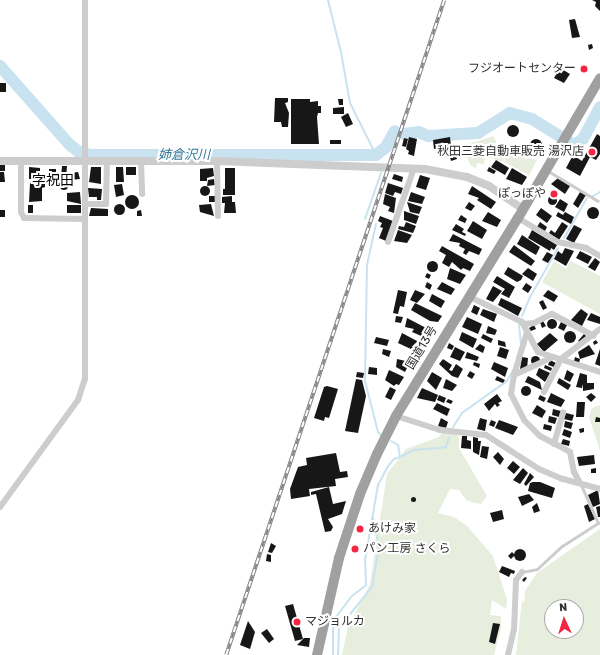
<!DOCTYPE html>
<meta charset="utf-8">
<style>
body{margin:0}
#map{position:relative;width:600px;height:655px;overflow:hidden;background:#fff;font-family:Rubik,"Noto Sans JP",sans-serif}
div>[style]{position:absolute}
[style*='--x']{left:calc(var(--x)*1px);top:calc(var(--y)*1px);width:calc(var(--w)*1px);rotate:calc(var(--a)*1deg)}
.green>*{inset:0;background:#e7eedd}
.stream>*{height:2px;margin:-1px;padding:0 1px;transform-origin:1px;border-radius:1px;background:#c8e3ef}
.river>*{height:12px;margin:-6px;padding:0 6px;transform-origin:6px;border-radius:6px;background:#c8e3ef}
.building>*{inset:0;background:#171717}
.round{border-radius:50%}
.service>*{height:3px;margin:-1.5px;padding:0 1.5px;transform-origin:1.5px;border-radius:1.5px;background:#cdcdcd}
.minor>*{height:6px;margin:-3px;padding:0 3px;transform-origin:3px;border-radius:3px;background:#cdcdcd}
.tertiary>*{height:8px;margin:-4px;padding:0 4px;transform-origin:4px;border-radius:4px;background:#cdcdcd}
.trunk>*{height:10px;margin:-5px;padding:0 5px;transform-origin:5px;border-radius:5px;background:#a0a0a0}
.rail>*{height:3.5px;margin-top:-1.75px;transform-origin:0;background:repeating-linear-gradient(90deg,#fff 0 6px,#858585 0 12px);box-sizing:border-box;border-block:1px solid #858585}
.dots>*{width:11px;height:11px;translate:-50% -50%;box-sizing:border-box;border:2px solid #fff;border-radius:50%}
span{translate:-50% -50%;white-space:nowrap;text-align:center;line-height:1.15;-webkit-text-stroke:4px #fff;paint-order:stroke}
.poi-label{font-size:12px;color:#303030}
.right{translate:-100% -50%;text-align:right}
.left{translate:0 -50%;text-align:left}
.street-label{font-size:12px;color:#303030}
.water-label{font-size:13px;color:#367a9a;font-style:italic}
.quarter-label{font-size:14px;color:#000}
.north{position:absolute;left:544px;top:599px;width:40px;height:40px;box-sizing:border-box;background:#fff;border:1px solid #acacac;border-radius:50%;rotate:356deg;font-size:11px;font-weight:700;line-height:16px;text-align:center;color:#303030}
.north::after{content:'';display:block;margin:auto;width:14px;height:18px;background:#f42642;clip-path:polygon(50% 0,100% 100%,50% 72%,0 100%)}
</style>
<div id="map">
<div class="green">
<div style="clip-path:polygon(494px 136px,497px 145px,508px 150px,503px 162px,485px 156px,484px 164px,477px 163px,476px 168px,471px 166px,462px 146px)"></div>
<div style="clip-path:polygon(508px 153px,537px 160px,529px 175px,504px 162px)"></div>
<div style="clip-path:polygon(554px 261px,566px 269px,571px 261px,600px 276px,600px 314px,542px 282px)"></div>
<div style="clip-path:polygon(600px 405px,600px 451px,589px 417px,592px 408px)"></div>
<div style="clip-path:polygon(454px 432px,459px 437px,459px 448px,487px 496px,481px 504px,467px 501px,459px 490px,450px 489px,438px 513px,454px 517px,467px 526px,493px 556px,507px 600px,506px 609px,492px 600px,490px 615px,501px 616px,501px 628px,494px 655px,342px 655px,348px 627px,370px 584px,387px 474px,406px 449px,439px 437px,442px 433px)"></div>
<div style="clip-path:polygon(evenodd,600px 529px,600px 655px,516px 655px,522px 600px,524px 604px,525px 591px,537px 573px,600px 529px,552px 607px,576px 607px,576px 631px,552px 631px,552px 607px)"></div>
</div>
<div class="stream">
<div style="--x:328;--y:0;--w:54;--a:76"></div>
<div style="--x:341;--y:52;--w:52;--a:80"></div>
<div style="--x:350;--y:103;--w:58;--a:63.4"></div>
<div style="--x:593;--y:196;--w:8;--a:-30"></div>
<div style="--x:365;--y:219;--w:49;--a:-70.8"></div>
<div style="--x:376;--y:224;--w:42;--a:102.4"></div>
<div style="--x:367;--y:265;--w:116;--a:91"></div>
<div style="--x:365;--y:381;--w:53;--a:75.7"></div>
<div style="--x:378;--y:432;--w:6;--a:45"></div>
<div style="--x:564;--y:238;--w:46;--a:-60.1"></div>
<div style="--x:522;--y:316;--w:21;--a:-67"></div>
<div style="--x:530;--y:297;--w:56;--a:-60.3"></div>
<div style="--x:519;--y:325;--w:20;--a:84"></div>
<div style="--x:453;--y:427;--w:17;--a:-57"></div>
<div style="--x:462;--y:413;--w:55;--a:-35.4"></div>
<div style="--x:507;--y:381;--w:13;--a:-61"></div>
<div style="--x:400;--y:457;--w:16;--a:-27"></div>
<div style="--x:414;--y:450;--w:32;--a:-5"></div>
<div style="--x:446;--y:447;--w:10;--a:-73"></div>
<div style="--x:333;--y:655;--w:34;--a:-90"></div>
<div style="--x:333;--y:621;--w:31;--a:-53"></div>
<div style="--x:352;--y:596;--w:18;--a:-38"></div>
<div style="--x:366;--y:585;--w:25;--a:-92"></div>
<div style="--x:365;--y:560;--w:76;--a:-80.2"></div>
<div style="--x:378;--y:485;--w:21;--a:-62"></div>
<div style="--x:388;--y:466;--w:9;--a:-49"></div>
<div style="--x:394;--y:459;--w:6;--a:-18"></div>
<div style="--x:400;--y:457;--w:12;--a:-99"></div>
<div style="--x:398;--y:445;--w:8;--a:-150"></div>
<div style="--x:338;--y:655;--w:27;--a:-88"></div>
<div style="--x:339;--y:628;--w:53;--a:-51.2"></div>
<div style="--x:372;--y:587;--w:40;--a:-80"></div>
<div style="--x:379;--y:548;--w:31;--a:-101"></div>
</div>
<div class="river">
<div style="--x:0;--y:66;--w:104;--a:48.5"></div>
<div style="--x:69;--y:144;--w:13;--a:39"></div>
<div style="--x:79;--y:152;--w:11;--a:15"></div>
<div style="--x:90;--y:155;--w:286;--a:0"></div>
<div style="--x:376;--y:155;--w:13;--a:-39"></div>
<div style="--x:386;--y:147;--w:18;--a:-61"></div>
<div style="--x:404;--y:134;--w:15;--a:-8"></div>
<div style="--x:419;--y:132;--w:10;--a:24"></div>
<div style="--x:428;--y:136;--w:50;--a:-3.4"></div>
<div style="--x:478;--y:133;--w:38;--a:-32"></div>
<div style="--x:510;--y:113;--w:23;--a:15"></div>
<div style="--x:532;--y:119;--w:49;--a:31.8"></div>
<div style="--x:574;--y:145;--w:11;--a:-34"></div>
<div style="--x:583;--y:139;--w:36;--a:-62"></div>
</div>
<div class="building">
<div style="clip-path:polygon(592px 0,600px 0,600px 11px,595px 6px,596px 2px)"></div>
<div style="clip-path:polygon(575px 19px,580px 37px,572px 38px,569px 20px)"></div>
<div style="clip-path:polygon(592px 44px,593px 48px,589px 50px,588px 45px)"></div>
<div style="clip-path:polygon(560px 68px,570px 74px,564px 83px,554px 78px)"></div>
<div style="clip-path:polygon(0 83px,6px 83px,6px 92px,0 92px)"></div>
<div style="clip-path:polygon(275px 98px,288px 98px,288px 102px,285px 103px,289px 113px,288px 127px,282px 127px,281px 122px,274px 122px)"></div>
<div style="clip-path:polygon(291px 99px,310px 99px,310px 102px,318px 101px,318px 106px,321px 106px,321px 113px,318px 113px,317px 117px,319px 144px,291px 144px)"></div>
<div style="clip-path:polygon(338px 99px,343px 99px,343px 105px,339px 105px)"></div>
<div style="clip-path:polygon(344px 107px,344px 114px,333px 114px,333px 108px)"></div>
<div style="clip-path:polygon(348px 113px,353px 124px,346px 127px,341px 117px)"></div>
<div class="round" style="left:507px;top:125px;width:12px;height:12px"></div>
<div style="clip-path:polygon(597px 134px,600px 136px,600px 154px,596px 160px,590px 157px,580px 176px,566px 168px,573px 155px,582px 161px)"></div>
<div style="clip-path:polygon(409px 137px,417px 139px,414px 156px,408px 154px,409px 151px,406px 149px)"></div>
<div style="clip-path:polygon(450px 137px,451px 146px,434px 149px,433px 140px)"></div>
<div style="clip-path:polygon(404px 138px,408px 139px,406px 147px,402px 146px)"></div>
<div class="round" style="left:530px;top:139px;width:12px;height:12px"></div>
<div style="clip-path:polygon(330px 140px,341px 140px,341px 144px,330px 144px)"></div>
<div style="clip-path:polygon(520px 146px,525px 149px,522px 156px,517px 153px)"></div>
<div style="clip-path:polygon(454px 151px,457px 159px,451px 161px,449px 153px)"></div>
<div style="clip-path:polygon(496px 160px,509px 168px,505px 175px,491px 167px)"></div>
<div style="clip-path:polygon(0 165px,5px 165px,5px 171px,0 171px)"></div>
<div style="clip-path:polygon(62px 166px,67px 166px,66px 178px,61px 178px)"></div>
<div style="clip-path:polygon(29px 167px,40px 168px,40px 172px,36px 173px,41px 173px,41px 178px,45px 178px,45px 187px,42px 188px,42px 201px,29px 202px,30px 183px,33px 183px,33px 179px,29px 179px)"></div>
<div style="clip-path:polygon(91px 167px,101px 167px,101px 184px,89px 182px)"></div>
<div style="clip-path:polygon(116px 167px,123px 167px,124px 182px,116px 182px)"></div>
<div style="clip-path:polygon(126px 167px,136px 167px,136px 175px,126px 175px)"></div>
<div style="clip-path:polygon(489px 167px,496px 171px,494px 174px,487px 171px)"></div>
<div style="clip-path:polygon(213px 168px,214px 176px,207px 178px,207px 181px,200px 181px,200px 169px)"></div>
<div style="clip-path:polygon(225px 168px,235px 168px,235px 195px,223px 195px,223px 189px,225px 189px)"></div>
<div style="clip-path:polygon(512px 168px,527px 177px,522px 185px,506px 179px)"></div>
<div style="clip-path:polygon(49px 169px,56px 169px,56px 183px,49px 183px)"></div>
<div style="clip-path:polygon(0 172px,4px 172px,5px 182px,0 182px)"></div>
<div style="clip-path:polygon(78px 172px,80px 179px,70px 180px,70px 173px)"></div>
<div style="clip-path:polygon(394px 174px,403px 177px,402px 182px,392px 179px)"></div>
<div style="clip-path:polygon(420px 175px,430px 178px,426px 190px,416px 187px)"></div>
<div style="clip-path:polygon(558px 178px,570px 186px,565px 194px,551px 184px)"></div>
<div style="clip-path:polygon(214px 179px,215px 185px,207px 186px,208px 180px)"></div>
<div class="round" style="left:60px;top:182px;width:8px;height:8px"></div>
<div style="clip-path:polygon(388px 183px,403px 188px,401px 194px,395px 192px,393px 196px,385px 193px)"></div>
<div style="clip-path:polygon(122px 184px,124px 195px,116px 197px,114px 185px)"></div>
<div style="clip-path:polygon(472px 186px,496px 202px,491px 209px,477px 200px,479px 198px,468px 194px)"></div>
<div class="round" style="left:200px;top:186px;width:10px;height:10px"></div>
<div style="clip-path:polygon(88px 188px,102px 189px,101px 200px,97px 200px,97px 197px,89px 197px)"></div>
<div style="clip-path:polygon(80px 192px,81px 204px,67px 201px,67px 193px)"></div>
<div style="clip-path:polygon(411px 192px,425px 197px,422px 204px,408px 201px)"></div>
<div style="clip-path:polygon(580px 192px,586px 195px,578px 208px,573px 204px)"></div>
<div style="clip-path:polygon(385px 194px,396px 198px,394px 213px,388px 211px,390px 207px,383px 204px)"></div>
<div class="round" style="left:125px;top:195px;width:14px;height:14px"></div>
<div class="round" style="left:547.5px;top:195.5px;width:9px;height:9px"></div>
<div style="clip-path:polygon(209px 196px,215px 196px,215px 202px,209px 202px)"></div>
<div style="clip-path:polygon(232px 196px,232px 202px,235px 202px,236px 213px,224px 213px,225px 203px,222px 203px,222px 197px)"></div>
<div style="clip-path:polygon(560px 199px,568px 204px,564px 212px,555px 207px)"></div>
<div style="clip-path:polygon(407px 202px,422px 207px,419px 214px,410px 212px)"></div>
<div style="clip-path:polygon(469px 202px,475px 206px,471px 211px,465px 208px)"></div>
<div class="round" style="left:113.5px;top:203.5px;width:11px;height:11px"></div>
<div style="clip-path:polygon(211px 204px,214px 216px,200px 212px,199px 205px)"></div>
<div style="clip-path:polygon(28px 205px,33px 205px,33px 213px,28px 213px)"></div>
<div style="clip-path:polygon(67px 205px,81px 205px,81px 213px,67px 213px)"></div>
<div class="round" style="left:587px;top:207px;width:12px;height:12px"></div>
<div style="clip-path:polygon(91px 208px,108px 209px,108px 216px,89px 216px)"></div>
<div style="clip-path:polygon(541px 208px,552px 216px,547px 223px,536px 215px)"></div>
<div style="clip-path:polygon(0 210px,5px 210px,5px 217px,0 217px)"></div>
<div style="clip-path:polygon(141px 210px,142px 216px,137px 216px,137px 211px)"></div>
<div style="clip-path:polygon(404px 211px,419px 216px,416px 224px,404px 220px)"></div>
<div style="clip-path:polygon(488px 212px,501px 220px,497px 227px,482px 221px)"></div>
<div style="clip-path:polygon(558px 212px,563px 215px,565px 212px,574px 217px,571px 224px,556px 216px)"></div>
<div style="clip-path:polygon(461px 215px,467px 219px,465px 223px,458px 220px)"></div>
<div style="clip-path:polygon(380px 216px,393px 221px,386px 241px,379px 238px,383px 228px,380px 227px,382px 223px,378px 221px)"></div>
<div style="clip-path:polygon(473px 221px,487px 230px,482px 239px,467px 231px)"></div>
<div style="clip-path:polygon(406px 222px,416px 226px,413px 233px,398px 229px,399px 226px,404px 227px)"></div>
<div style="clip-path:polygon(540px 222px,547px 227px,545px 231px,537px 227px)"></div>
<div style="clip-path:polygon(562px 222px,568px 226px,559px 240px,549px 233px,551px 230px,555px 233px)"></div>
<div style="clip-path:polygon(456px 224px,464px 229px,462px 232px,466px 234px,465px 236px,452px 230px)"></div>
<div style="clip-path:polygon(574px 225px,582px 229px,574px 243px,566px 239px)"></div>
<div style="clip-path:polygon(398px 230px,412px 235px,407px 243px,394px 241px)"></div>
<div style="clip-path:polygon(532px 230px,557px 245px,554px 250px,551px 248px,550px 251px,528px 238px)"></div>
<div style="clip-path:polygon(453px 234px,482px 249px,479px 255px,469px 251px,466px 255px,463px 253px,465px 249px,459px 246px,460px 243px,449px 241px)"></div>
<div style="clip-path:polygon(522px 235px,540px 247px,536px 255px,517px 244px)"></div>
<div style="clip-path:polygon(514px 245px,535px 261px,531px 266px,509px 252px)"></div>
<div style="clip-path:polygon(442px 246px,474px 264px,470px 271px,463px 268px,461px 270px,452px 262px,449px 267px,442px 263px,446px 255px,439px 251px)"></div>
<div style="clip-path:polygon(565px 248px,574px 251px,566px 266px,554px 259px,558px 251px,562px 254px)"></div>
<div style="clip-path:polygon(580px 251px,592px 257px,588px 264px,576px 258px)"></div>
<div style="clip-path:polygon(547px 252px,553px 255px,548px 263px,542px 260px)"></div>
<div style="clip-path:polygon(595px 258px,600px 262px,595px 271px,588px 267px)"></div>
<div class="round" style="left:426.5px;top:260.5px;width:11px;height:11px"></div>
<div style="clip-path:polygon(508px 267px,523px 276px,521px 280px,517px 282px,504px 274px)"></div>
<div style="clip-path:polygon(450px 268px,466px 275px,460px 284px,447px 279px)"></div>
<div style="clip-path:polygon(528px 268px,537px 274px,533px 281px,522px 274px)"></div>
<div style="clip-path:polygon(427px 273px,431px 275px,429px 279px,425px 277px)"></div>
<div style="clip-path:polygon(497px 276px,515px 287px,509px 298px,501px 294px,505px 289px,493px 282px)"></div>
<div style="clip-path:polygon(427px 282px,432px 285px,430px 290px,425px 287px)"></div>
<div style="clip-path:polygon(442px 282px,455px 289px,451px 295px,437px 289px)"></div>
<div style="clip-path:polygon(526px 283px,532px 287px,528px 293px,522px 289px)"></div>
<div style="clip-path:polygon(493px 286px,502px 291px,493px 302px,486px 299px)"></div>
<div style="clip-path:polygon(398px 290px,407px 292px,404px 307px,400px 306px,398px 314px,393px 313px)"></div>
<div style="clip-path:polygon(415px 290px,425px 294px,417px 303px,410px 300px)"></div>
<div style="clip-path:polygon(548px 290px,558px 296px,554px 302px,543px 296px)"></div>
<div style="clip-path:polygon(432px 294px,445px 301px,441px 308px,429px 301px)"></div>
<div style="clip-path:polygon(501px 298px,522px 308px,518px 316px,498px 305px)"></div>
<div style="clip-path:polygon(543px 300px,547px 308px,543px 310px,539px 302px)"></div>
<div style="clip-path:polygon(415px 303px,442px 316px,438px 322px,430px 321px,411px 310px)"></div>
<div style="clip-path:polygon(474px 305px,480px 308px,477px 315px,471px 312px)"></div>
<div style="clip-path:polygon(483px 309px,497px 314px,494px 322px,480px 315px)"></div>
<div style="clip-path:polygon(581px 309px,588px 314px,582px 326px,571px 320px)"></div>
<div style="clip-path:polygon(591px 313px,600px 317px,600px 324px,587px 320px)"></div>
<div style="clip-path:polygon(396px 316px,403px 317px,401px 323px,395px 322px)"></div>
<div style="clip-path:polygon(467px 317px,482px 324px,478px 334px,462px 327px)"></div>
<div style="clip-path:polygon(407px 318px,430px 330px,426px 338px,412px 332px,414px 329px,405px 327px)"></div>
<div class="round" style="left:547px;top:319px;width:10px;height:10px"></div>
<div style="clip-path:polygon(543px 321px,546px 326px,542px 328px,540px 322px)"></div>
<div style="clip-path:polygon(561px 322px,567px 325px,564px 331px,558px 328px)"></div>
<div style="clip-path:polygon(534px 325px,536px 329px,531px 331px,529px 328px)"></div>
<div style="clip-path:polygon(488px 326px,497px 330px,495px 335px,486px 333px)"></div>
<div class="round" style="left:564px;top:331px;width:12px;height:12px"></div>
<div style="clip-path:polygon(462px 332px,477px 339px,473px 348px,459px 340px)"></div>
<div style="clip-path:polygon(402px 333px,417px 341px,413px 350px,398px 343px)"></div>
<div style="clip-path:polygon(550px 333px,558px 340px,544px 352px,537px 344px)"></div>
<div style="clip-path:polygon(483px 334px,493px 339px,491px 343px,481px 338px)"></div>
<div style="clip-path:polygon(584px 334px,588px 338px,582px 344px,578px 341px)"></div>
<div style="clip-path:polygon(376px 337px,389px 340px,387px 346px,374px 343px)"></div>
<div style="clip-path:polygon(498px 340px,505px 342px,506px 347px,498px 345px)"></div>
<div style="clip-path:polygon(596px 340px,598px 343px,594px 345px,593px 342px)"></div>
<div style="clip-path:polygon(449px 343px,454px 346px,452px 350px,447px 348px)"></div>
<div style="clip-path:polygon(480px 344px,485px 347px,483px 353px,475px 349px)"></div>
<div style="clip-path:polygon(589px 345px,595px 354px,580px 359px,578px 352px)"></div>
<div style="clip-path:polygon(455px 347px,465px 352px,460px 361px,450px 357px)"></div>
<div style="clip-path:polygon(500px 347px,509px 350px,506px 359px,497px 356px)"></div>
<div style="clip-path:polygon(383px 349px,391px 351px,389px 357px,382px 354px)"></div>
<div style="clip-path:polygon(600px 349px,600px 366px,595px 364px)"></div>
<div style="clip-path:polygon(467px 352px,479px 357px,477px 361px,465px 358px)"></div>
<div class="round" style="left:530.5px;top:355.5px;width:9px;height:9px"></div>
<div style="clip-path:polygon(522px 357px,528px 358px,527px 369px,520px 369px)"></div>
<div style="clip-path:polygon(575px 357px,580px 359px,579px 363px,574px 361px)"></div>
<div style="clip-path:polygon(397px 359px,410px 362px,405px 372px,396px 367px)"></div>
<div style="clip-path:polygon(443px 359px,452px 365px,449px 370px,452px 371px,456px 364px,463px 369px,458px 378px,452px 376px,439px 364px)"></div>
<div style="clip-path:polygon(550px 360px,556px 363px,554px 367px,548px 365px)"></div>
<div style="clip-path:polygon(474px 362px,480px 364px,479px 368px,473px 365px)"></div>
<div style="clip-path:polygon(494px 362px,508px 368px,505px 377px,491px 369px)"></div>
<div style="clip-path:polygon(545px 365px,552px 368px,551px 371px,544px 368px)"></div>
<div style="clip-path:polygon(369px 367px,377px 368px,377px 375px,368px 374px)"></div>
<div style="clip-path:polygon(539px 368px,550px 373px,545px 382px,536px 375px)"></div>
<div style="clip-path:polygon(389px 370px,404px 377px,399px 385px,396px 384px,394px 386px,385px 380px)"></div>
<div style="clip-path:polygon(567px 370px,574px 374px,570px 382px,564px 379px)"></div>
<div style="clip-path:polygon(470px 371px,475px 374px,472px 379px,467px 376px)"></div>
<div style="clip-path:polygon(357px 372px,364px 373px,363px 378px,356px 377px)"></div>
<div style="clip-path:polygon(432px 372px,442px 378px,436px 390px,427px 381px)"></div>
<div style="clip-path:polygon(580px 373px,587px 375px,587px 383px,594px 383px,594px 389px,583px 391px,583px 384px,582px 388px,576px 387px)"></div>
<div style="clip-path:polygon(497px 376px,505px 380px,503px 383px,495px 380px)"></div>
<div style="clip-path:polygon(528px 376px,540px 382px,542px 390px,525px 382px)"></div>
<div style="clip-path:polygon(559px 378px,571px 385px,568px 390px,557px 383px)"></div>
<div style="clip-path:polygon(356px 379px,362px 380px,366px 396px,358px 433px,345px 431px)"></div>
<div style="clip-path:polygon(446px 379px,457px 385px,452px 391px,443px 388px)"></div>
<div class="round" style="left:521px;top:386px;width:10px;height:10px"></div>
<div style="clip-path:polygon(327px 386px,338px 389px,329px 418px,325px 417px,324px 421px,314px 418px,324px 387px)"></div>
<div style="clip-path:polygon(390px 387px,396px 390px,391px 400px,385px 397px)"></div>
<div style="clip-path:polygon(422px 388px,438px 395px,435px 402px,417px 398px)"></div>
<div style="clip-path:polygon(551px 393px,565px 400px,561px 407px,547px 402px)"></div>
<div style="clip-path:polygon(591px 393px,596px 397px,591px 402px,586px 397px)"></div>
<div style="clip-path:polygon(497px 394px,502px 401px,498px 403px,500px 405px,497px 407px,495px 404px,489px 411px,484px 404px)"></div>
<div style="clip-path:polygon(439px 395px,446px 398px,444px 403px,437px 400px)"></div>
<div style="clip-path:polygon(540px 395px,546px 398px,544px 402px,538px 399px)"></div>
<div style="clip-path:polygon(448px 399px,453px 401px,451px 404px,446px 402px)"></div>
<div style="clip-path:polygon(577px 402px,585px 402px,584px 417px,576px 417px)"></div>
<div style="clip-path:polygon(437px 403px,450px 409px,447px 416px,433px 409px)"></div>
<div style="clip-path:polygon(537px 405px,546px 411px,542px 418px,532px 413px)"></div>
<div style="clip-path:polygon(553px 409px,561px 411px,559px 417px,552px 415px)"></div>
<div style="clip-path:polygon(566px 413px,574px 415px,572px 421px,564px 419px)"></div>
<div style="clip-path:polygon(549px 416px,557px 418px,555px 424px,548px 422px)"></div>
<div style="clip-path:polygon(596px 417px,600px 418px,600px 422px,595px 422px)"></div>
<div style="clip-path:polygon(441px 418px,448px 422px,446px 428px,438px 426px)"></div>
<div style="clip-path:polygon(480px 418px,487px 420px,485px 431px,477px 429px)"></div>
<div style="clip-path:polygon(491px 420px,496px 422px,494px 427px,489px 425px)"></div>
<div style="clip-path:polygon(499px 420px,518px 427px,513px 435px,495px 428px)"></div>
<div style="clip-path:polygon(565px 421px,573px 423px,571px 429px,564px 427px)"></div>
<div style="clip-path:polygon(544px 424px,552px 426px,551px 431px,543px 429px)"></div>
<div style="clip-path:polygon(584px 428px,584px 432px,580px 433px,579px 429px)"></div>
<div style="clip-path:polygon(564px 429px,572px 432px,570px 438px,562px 435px)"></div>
<div style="clip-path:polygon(462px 436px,467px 436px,467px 440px,471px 441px,471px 449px,461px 448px)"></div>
<div style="clip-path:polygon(473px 437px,478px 438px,478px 441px,481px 441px,479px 455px,473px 452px)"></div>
<div style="clip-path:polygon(563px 439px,570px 441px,569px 446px,561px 444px)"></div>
<div style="clip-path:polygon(482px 446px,489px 447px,487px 459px,480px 457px)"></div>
<div style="clip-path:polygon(498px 452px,504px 459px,500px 465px,493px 457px)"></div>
<div style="clip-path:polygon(336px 453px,340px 472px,347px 471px,348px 477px,335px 479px,336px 486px,309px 489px,310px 496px,291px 499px,290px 489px,298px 467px,307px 465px,306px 458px)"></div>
<div style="clip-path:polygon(594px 455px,595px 464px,579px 466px,577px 457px)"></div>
<div style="clip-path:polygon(513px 461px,520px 467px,514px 474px,507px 468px)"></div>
<div style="clip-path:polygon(523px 468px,528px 473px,520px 484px,513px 480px)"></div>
<div style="clip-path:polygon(596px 468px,596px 473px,591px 473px,591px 469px)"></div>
<div style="clip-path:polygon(530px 473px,534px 477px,526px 486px,524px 484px)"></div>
<div style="clip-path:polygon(533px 482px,540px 482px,555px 488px,552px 498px,528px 491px,530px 483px)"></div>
<div style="clip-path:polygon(329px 487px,333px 504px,346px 501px,342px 514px,328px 519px,333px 527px,331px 531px,325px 532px,316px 494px,311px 495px,311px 492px)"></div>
<div style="clip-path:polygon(598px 490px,600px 504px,593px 507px,588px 495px)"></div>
<div style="clip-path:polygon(529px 494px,534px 500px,522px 506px,518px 497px)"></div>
<div class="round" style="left:410.5px;top:496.5px;width:5px;height:5px"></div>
<div style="clip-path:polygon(537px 503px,540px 511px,534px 513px,532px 507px)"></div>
<div style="clip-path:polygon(588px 504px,595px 519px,589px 522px,584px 506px)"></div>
<div style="clip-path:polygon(600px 506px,600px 517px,598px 517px,596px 507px)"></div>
<div style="clip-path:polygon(502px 510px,504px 519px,493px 522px,490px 513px)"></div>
<div style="clip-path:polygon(271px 543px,276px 546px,272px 553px,268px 552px)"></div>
<div class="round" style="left:514px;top:549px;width:12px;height:12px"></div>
<div style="clip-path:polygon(512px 552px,515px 555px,511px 559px,508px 556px)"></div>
<div style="clip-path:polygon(267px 554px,271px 555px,271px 562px,266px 561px)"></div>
<div style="clip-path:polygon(502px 566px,515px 571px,514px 574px,511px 573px,509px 577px,499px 572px)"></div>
<div style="clip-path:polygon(525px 577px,527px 578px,524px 582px,522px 580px)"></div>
<div style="clip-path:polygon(293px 604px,303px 639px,295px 641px,285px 606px)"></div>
<div style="clip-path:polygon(248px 621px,255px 632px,250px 649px,240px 645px)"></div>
<div style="clip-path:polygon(493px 623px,500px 624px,495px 644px,489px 642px)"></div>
<div style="clip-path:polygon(267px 629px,274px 639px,269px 643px,261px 633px)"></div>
<div style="clip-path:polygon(304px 638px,310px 638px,309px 647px,297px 645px)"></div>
</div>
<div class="service">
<div style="--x:548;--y:171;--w:58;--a:31"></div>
<div style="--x:522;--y:572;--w:15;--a:-11"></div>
<div style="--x:537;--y:569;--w:34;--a:-43"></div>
<div style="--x:562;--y:546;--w:43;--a:-32.6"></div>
<div style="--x:598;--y:523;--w:42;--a:-114.1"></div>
</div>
<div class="minor">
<div style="--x:21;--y:161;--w:51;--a:90"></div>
<div style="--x:21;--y:212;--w:7;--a:63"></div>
<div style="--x:24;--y:218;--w:61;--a:0.9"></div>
<div style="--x:141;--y:161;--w:33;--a:88"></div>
<div style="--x:217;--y:161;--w:55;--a:89"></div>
<div style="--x:85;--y:204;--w:21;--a:0"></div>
<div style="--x:106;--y:204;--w:43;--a:-88.7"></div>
<div style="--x:518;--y:218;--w:47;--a:31"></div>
<div style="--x:558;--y:242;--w:29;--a:12"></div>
<div style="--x:586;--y:248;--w:16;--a:30"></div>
<div style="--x:388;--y:242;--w:78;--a:-70.6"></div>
<div style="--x:468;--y:296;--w:60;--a:25.7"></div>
<div style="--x:522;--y:322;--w:34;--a:62"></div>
<div style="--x:538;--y:352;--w:65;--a:17.9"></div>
<div style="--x:524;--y:324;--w:10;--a:-6"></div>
<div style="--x:534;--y:323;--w:20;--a:-27"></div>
<div style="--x:552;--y:314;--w:47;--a:27.6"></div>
<div style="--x:553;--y:357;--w:43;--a:155.2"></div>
<div style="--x:514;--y:375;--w:19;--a:99"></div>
<div style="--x:511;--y:394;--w:29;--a:63"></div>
<div style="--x:524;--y:420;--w:23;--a:45"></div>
<div style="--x:540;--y:436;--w:34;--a:28"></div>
<div style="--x:570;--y:452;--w:20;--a:79"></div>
<div style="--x:574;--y:472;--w:13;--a:61"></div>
<div style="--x:514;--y:375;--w:45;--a:-73.2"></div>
<div style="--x:544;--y:392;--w:37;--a:-63"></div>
<div style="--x:561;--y:359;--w:49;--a:-37.6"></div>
<div style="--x:396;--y:416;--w:46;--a:17.7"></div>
<div style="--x:440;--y:430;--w:46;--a:6.2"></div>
<div style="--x:486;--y:435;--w:63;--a:32.7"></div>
<div style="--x:539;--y:469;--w:26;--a:23"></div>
<div style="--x:563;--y:479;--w:38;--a:15"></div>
<div style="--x:554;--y:444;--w:33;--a:-74"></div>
<div style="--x:0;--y:507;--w:132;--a:-53.9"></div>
<div style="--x:78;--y:400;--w:22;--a:-72"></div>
<div style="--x:85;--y:379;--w:379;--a:-90"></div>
<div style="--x:508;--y:655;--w:26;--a:-77"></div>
<div style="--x:514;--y:630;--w:50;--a:-87.7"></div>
<div style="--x:516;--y:580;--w:10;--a:-53"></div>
</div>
<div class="tertiary">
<div style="--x:0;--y:161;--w:217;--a:0"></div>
<div style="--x:217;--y:161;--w:208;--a:2.2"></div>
<div style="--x:425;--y:169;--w:43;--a:10.8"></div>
<div style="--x:467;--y:177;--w:24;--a:22"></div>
<div style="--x:489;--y:186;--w:41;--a:34.1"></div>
</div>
<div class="trunk">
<div style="--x:317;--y:655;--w:99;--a:-77.2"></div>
<div style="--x:339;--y:558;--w:67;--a:-71.8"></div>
<div style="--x:360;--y:494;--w:43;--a:-67"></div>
<div style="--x:377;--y:454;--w:42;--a:-63.4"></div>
<div style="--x:396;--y:416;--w:233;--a:-58.4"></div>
<div style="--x:518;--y:218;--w:162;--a:-59.6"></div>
</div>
<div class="rail">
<div style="--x:226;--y:655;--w:690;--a:-71.59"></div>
</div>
<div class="dots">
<div style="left:584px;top:69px;background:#f42642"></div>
<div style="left:592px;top:152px;background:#f42642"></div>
<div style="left:554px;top:194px;background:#f42642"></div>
<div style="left:360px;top:529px;background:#f42642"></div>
<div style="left:355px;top:549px;background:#f42642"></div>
<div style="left:297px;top:622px;background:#f42642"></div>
</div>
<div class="poi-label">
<span class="right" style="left:576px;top:69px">フジオートセンター</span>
<span class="right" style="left:584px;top:152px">秋田三菱自動車販売 湯沢店</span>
<span class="right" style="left:546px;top:194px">ぽっぽや</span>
<span class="left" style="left:368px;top:529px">あけみ家</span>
<span class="left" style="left:363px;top:549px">パン工房 さくら</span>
<span class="left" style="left:305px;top:622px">マジョルカ</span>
</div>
<div class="street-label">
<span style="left:422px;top:348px;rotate:-59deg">国道13号</span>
</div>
<div class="water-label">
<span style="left:184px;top:155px">姉倉沢川</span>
</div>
<div class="quarter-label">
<span style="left:53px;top:181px">字祝田</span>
</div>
<div class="north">N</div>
</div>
